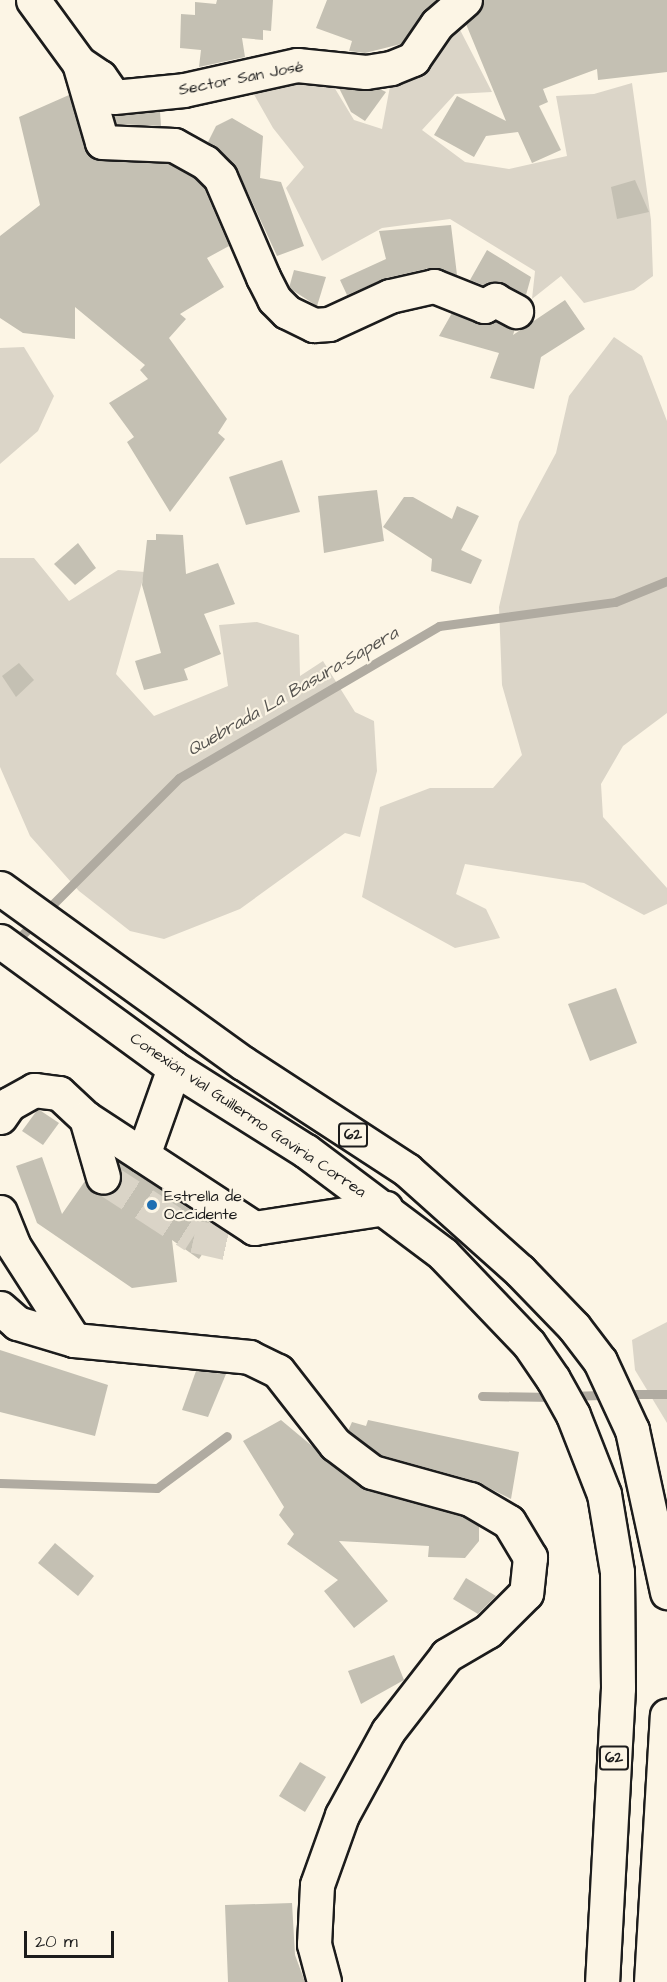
<!DOCTYPE html>
<meta charset="utf-8">
<style>
body{margin:0}
#map{position:relative;width:667px;height:1982px;overflow:hidden;background:#fcf5e5;font-family:"Architects Daughter",sans-serif}
div>[style]{position:absolute}
[style*='--x']{left:calc(var(--x)*1px);top:calc(var(--y)*1px);width:calc(var(--w)*1px);rotate:calc(var(--a)*1deg)}
.green>*{inset:0;background:#dbd5c8}
.stream>*{height:9px;margin:-4.5px;padding:0 4.5px;transform-origin:4.5px;border-radius:4.5px;background:#b0aba1}
.building>*{inset:0;background:#c4c0b3}
.minor-tunnel>*{height:33px;margin-top:-16.5px;transform-origin:0;background:repeating-linear-gradient(90deg,#dad4c7 0 33px,transparent 0 49px)}
.roads{filter:drop-shadow(2px 0 #1c1c1c) drop-shadow(-2px 0 #1c1c1c) drop-shadow(0 2px #1c1c1c) drop-shadow(0 -2px #1c1c1c)}
.minor>*{height:33px;margin:-16.5px;padding:0 16.5px;transform-origin:16.5px;border-radius:16.5px;background:#fcf5e5}
.highway>*{height:33px;margin:-16.5px;padding:0 16.5px;transform-origin:16.5px;border-radius:16.5px;background:#fcf5e5}
.dots>*{width:16px;height:16px;translate:-50% -50%;box-sizing:border-box;border:3px solid #fcf5e5;border-radius:50%}
span{translate:-50% -50%;white-space:nowrap;text-align:center;line-height:1.15;-webkit-text-stroke:4.5px #fcf5e5;paint-order:stroke}
.shield-label span{padding:2px 4px;background:#fcf5e5;border:2px solid;border-radius:4px;-webkit-text-stroke-width:0}
.shield-label{font-size:15px;color:#1c1c1c;font-weight:700}
.street-label{font-size:16px;color:#1c1c1c}
.poi-label{font-size:16px;color:#1c1c1c}
.left{translate:0 -50%;text-align:left}
.water-label{font-size:18px;color:#575551;font-style:italic}
.scale{position:absolute;left:24px;top:1931px;width:90px;height:27px;box-sizing:border-box;border:3px solid #1c1c1c;border-top:0;padding-left:8px;font-size:18px;line-height:21px;white-space:nowrap;color:#1c1c1c;-webkit-text-stroke:4px #fcf5e5;paint-order:stroke}
</style>
<div id="map">
<div class="green">
<div style="clip-path:polygon(456px 22px,492px 92px,455px 94px,422px 130px,465px 162px,509px 169px,567px 156px,556px 96px,594px 94px,632px 83px,651px 220px,653px 276px,634px 290px,584px 303px,561px 276px,532px 299px,535px 271px,450px 219px,382px 228px,322px 261px,286px 188px,304px 167px,273px 128px,248px 84px,328px 77px,354px 120px,382px 129px,391px 81px)"></div>
<div style="clip-path:polygon(614px 337px,642px 356px,667px 421px,667px 713px,623px 746px,601px 784px,603px 817px,667px 888px,667px 904px,644px 915px,584px 883px,465px 864px,456px 894px,486px 909px,500px 938px,455px 948px,362px 897px,380px 807px,430px 788px,493px 788px,522px 755px,502px 685px,499px 607px,519px 522px,556px 453px,569px 396px)"></div>
<div style="clip-path:polygon(24px 347px,54px 396px,38px 431px,0 464px,0 348px)"></div>
<div style="clip-path:polygon(0 558px,34px 558px,69px 601px,118px 570px,145px 572px,116px 674px,154px 716px,228px 686px,219px 625px,257px 622px,299px 635px,300px 676px,323px 661px,355px 712px,374px 721px,377px 771px,360px 837px,345px 833px,240px 909px,164px 939px,130px 931px,79px 891px,30px 836px,0 767px)"></div>
<div style="clip-path:polygon(667px 1322px,667px 1423px,635px 1370px,632px 1340px)"></div>
</div>
<div class="stream">
<div style="--x:14;--y:943;--w:233;--a:-45"></div>
<div style="--x:179;--y:778;--w:301;--a:-30.3"></div>
<div style="--x:439;--y:626;--w:178;--a:-7.8"></div>
<div style="--x:615;--y:602;--w:56;--a:-22"></div>
<div style="--x:621;--y:1394;--w:46;--a:0"></div>
<div style="--x:482;--y:1396;--w:72;--a:0.8"></div>
<div style="--x:570;--y:1396;--w:38;--a:-2"></div>
<div style="--x:0;--y:1483;--w:157;--a:1.8"></div>
<div style="--x:157;--y:1488;--w:87;--a:-36.6"></div>
</div>
<div class="building">
<div style="clip-path:polygon(217px 0,273px 0,271px 31px,263px 30px,263px 40px,242px 38px,245px 57px,199px 67px,201px 50px,180px 48px,181px 14px,195px 15px,195px 2px,216px 4px)"></div>
<div style="clip-path:polygon(327px 0,436px 0,401px 44px,365px 53px,349px 51px,352px 41px,316px 28px)"></div>
<div style="clip-path:polygon(483px 0,667px 0,667px 72px,598px 80px,597px 69px,543px 89px,548px 102px,539px 106px,561px 150px,532px 163px,518px 132px,486px 136px,474px 157px,434px 135px,457px 96px,506px 121px,466px 24px)"></div>
<div style="clip-path:polygon(339px 88px,380px 89px,386px 92px,365px 121px,351px 112px)"></div>
<div style="clip-path:polygon(69px 95px,90px 156px,169px 164px,194px 177px,204px 188px,229px 246px,207px 258px,224px 287px,180px 314px,186px 319px,169px 338px,227px 419px,218px 433px,225px 439px,170px 512px,127px 442px,134px 437px,109px 403px,148px 379px,140px 370px,145px 365px,75px 307px,75px 339px,23px 333px,0 318px,0 236px,40px 205px,19px 117px)"></div>
<div style="clip-path:polygon(160px 111px,161px 126px,116px 124px,114px 115px)"></div>
<div style="clip-path:polygon(232px 118px,263px 136px,260px 178px,281px 182px,304px 246px,277px 256px,237px 169px,208px 142px,216px 126px)"></div>
<div style="clip-path:polygon(635px 180px,649px 212px,617px 219px,611px 187px)"></div>
<div style="clip-path:polygon(451px 225px,457px 275px,430px 268px,386px 278px,347px 295px,340px 280px,386px 259px,379px 231px)"></div>
<div style="clip-path:polygon(487px 250px,531px 277px,526px 295px,503px 283px,483px 285px,470px 280px)"></div>
<div style="clip-path:polygon(294px 270px,326px 277px,317px 306px,289px 288px)"></div>
<div style="clip-path:polygon(565px 300px,585px 329px,541px 357px,534px 389px,490px 378px,499px 353px,439px 336px,452px 313px,478px 324px,495px 321px,515px 329px,513px 335px)"></div>
<div style="clip-path:polygon(282px 460px,300px 512px,246px 525px,229px 477px)"></div>
<div style="clip-path:polygon(377px 490px,384px 541px,324px 553px,318px 496px)"></div>
<div style="clip-path:polygon(404px 497px,413px 497px,452px 519px,457px 506px,479px 516px,461px 550px,482px 560px,471px 584px,431px 571px,432px 559px,383px 527px)"></div>
<div style="clip-path:polygon(156px 534px,183px 535px,186px 574px,218px 563px,235px 604px,204px 614px,221px 654px,184px 669px,188px 680px,144px 690px,135px 661px,161px 653px,142px 585px,147px 540px,156px 540px)"></div>
<div style="clip-path:polygon(78px 543px,96px 568px,75px 585px,54px 564px)"></div>
<div style="clip-path:polygon(19px 663px,34px 680px,16px 697px,2px 676px)"></div>
<div style="clip-path:polygon(616px 988px,637px 1043px,590px 1061px,568px 1004px)"></div>
<div style="clip-path:polygon(38px 1109px,59px 1123px,43px 1145px,22px 1131px)"></div>
<div style="clip-path:polygon(42px 1157px,62px 1214px,85px 1181px,98px 1195px,116px 1190px,121px 1181px,118px 1161px,219px 1229px,199px 1259px,172px 1240px,177px 1282px,132px 1288px,37px 1223px,16px 1166px)"></div>
<div style="clip-path:polygon(0 1350px,108px 1385px,95px 1436px,0 1412px)"></div>
<div style="clip-path:polygon(196px 1371px,226px 1374px,208px 1417px,182px 1410px)"></div>
<div style="clip-path:polygon(281px 1420px,361px 1487px,463px 1516px,479px 1526px,479px 1541px,465px 1558px,428px 1557px,429px 1546px,339px 1541px,388px 1601px,354px 1628px,324px 1591px,338px 1580px,287px 1544px,294px 1534px,279px 1515px,284px 1507px,243px 1441px)"></div>
<div style="clip-path:polygon(368px 1420px,519px 1452px,511px 1499px,475px 1481px,380px 1455px,348px 1431px,352px 1422px,366px 1426px)"></div>
<div style="clip-path:polygon(55px 1543px,94px 1576px,78px 1596px,38px 1563px)"></div>
<div style="clip-path:polygon(466px 1578px,496px 1596px,478px 1614px,453px 1599px)"></div>
<div style="clip-path:polygon(394px 1655px,404px 1680px,361px 1704px,348px 1671px)"></div>
<div style="clip-path:polygon(300px 1762px,326px 1777px,305px 1812px,279px 1796px)"></div>
<div style="clip-path:polygon(292px 1903px,295px 1955px,305px 1982px,228px 1982px,225px 1905px)"></div>
</div>
<div class="minor-tunnel">
<div style="--x:103;--y:1177;--w:108;--a:33"></div>
<div style="--x:194;--y:1236;--w:42;--a:12.4"></div>
</div>
<div class="roads">
<div class="minor">
<div style="--x:33;--y:0;--w:78;--a:53.9"></div>
<div style="--x:79;--y:63;--w:25;--a:34"></div>
<div style="--x:100;--y:77;--w:24;--a:55"></div>
<div style="--x:114;--y:97;--w:70;--a:-5.7"></div>
<div style="--x:184;--y:90;--w:116;--a:-12.5"></div>
<div style="--x:297;--y:65;--w:69;--a:5.8"></div>
<div style="--x:366;--y:72;--w:25;--a:-9"></div>
<div style="--x:391;--y:68;--w:24;--a:-22"></div>
<div style="--x:413;--y:59;--w:42;--a:-55.6"></div>
<div style="--x:437;--y:24;--w:37;--a:-41"></div>
<div style="--x:79;--y:63;--w:82;--a:73.8"></div>
<div style="--x:102;--y:142;--w:72;--a:2.4"></div>
<div style="--x:174;--y:145;--w:35;--a:29"></div>
<div style="--x:205;--y:162;--w:21;--a:45"></div>
<div style="--x:220;--y:177;--w:109;--a:66.7"></div>
<div style="--x:263;--y:277;--w:25;--a:63"></div>
<div style="--x:274;--y:299;--w:18;--a:45"></div>
<div style="--x:287;--y:312;--w:30;--a:26"></div>
<div style="--x:314;--y:325;--w:15;--a:-4"></div>
<div style="--x:329;--y:324;--w:67;--a:-24.7"></div>
<div style="--x:390;--y:296;--w:45;--a:-12.8"></div>
<div style="--x:434;--y:286;--w:54;--a:21.8"></div>
<div style="--x:484;--y:306;--w:13;--a:-29"></div>
<div style="--x:495;--y:300;--w:24;--a:28"></div>
<div style="--x:0;--y:1117;--w:16;--a:-55"></div>
<div style="--x:9;--y:1104;--w:29;--a:-29"></div>
<div style="--x:34;--y:1090;--w:25;--a:7"></div>
<div style="--x:59;--y:1093;--w:37;--a:43"></div>
<div style="--x:86;--y:1118;--w:201;--a:33.2"></div>
<div style="--x:254;--y:1228;--w:133;--a:-8.7"></div>
<div style="--x:86;--y:1118;--w:61;--a:73.9"></div>
<div style="--x:143;--y:1155;--w:92;--a:-70.4"></div>
<div style="--x:0;--y:1212;--w:35;--a:68"></div>
<div style="--x:13;--y:1245;--w:113;--a:57.3"></div>
<div style="--x:0;--y:1308;--w:23;--a:41"></div>
<div style="--x:17;--y:1323;--w:59;--a:16.6"></div>
<div style="--x:74;--y:1340;--w:176;--a:5.5"></div>
<div style="--x:249;--y:1357;--w:32;--a:26"></div>
<div style="--x:278;--y:1371;--w:93;--a:52"></div>
<div style="--x:335;--y:1444;--w:46;--a:37.1"></div>
<div style="--x:372;--y:1472;--w:102;--a:15.4"></div>
<div style="--x:470;--y:1499;--w:45;--a:30.5"></div>
<div style="--x:509;--y:1522;--w:41;--a:59"></div>
<div style="--x:530;--y:1557;--w:36;--a:96"></div>
<div style="--x:526;--y:1593;--w:54;--a:135"></div>
<div style="--x:488;--y:1631;--w:48;--a:149.7"></div>
<div style="--x:447;--y:1655;--w:96;--a:127.8"></div>
<div style="--x:388;--y:1731;--w:96;--a:118.7"></div>
<div style="--x:342;--y:1815;--w:74;--a:109.7"></div>
<div style="--x:317;--y:1885;--w:59;--a:92.9"></div>
<div style="--x:314;--y:1944;--w:39;--a:75"></div>
</div>
<div class="highway">
<div style="--x:0;--y:888;--w:299;--a:35.8"></div>
<div style="--x:243;--y:1063;--w:196;--a:33.1"></div>
<div style="--x:407;--y:1170;--w:152;--a:41.8"></div>
<div style="--x:520;--y:1271;--w:78;--a:46"></div>
<div style="--x:574;--y:1327;--w:43;--a:52.6"></div>
<div style="--x:600;--y:1361;--w:76;--a:65.1"></div>
<div style="--x:632;--y:1430;--w:166;--a:77.8"></div>
<div style="--x:0;--y:941;--w:215;--a:36.1"></div>
<div style="--x:174;--y:1068;--w:156;--a:32.2"></div>
<div style="--x:306;--y:1151;--w:171;--a:36.9"></div>
<div style="--x:443;--y:1254;--w:124;--a:46.3"></div>
<div style="--x:529;--y:1344;--w:42;--a:55.6"></div>
<div style="--x:553;--y:1379;--w:41;--a:60.9"></div>
<div style="--x:573;--y:1415;--w:85;--a:68.6"></div>
<div style="--x:604;--y:1494;--w:79;--a:80.5"></div>
<div style="--x:617;--y:1572;--w:116;--a:89.5"></div>
<div style="--x:618;--y:1688;--w:294;--a:93.1"></div>
<div style="--x:651;--y:1982;--w:267;--a:-86.6"></div>
</div>
</div>
<div class="dots">
<div style="left:152px;top:1205px;background:#1f6fb2"></div>
</div>
<div class="shield-label">
<span style="left:353px;top:1135px">62</span>
<span style="left:614px;top:1758px">62</span>
</div>
<div class="street-label">
<span style="left:241px;top:78px;rotate:-11deg">Sector San José</span>
<span style="left:248px;top:1115px;rotate:34deg">Conexión vial Guillermo Gaviria Correa</span>
</div>
<div class="poi-label">
<span class="left" style="left:164px;top:1205px">Estrella de<br>Occidente</span>
</div>
<div class="water-label">
<span style="left:293px;top:692px;rotate:-30deg">Quebrada La Basura-Sapera</span>
</div>
<div class="scale">20 m</div>
</div>
